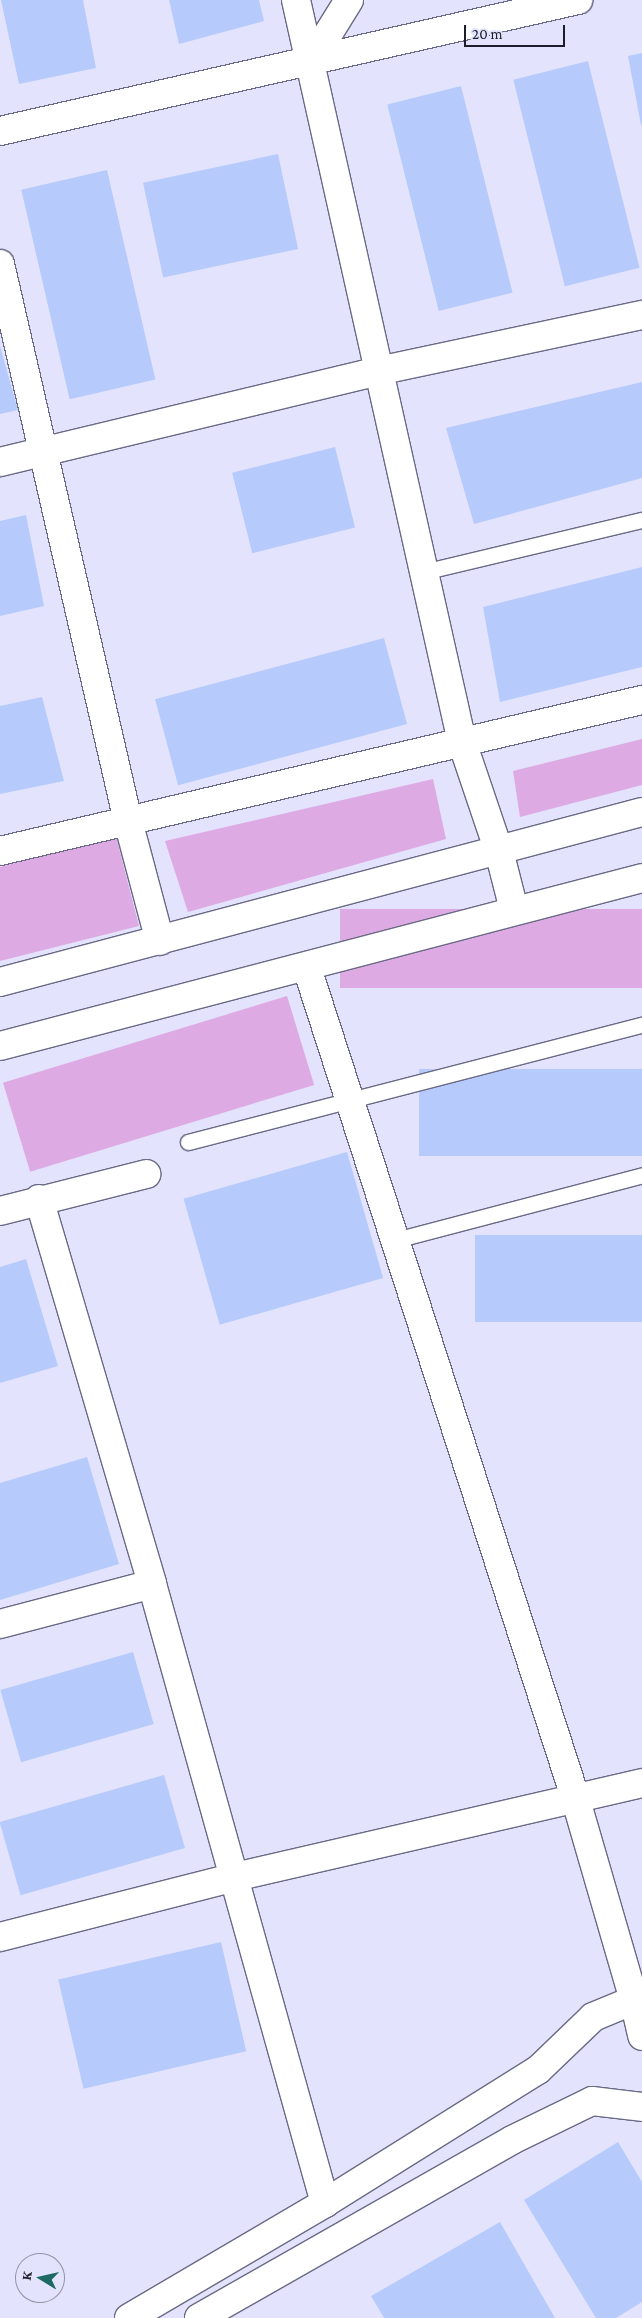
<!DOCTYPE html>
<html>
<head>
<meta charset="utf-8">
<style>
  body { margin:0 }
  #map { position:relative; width:642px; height:2318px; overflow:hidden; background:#e3e3fe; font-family:"Crimson Pro",serif }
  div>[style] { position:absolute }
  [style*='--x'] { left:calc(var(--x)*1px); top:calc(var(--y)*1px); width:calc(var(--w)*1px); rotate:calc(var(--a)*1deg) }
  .green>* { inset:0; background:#deaae3; transform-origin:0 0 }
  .building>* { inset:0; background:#b6cbfb; transform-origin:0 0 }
  .roads { filter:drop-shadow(1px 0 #6a6a86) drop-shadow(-1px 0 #6a6a86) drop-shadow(0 1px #6a6a86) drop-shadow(0 -1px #6a6a86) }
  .service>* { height:15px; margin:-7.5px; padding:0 7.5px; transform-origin:7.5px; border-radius:7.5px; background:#fff }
  .minor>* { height:28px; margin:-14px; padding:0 14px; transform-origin:14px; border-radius:14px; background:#fff }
  .tertiary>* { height:28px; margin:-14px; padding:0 14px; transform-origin:14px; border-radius:14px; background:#fff }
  span { translate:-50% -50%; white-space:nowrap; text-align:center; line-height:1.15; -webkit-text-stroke:4px #e3e3fe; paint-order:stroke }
  .north { position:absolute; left:15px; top:2253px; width:50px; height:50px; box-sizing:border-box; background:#e3e3fe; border:1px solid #9494a9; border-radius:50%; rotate:279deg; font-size:14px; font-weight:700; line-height:20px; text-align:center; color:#1e1e2a }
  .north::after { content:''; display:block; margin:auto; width:18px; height:22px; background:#1d6964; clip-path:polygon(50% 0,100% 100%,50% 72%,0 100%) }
  .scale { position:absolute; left:464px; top:25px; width:101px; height:22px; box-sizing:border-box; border:2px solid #1e1e2a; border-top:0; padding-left:6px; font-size:15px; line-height:18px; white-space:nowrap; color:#1e1e2a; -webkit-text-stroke:4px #e3e3fe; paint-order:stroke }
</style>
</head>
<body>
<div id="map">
  <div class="green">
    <i style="clip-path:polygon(642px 739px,642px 785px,520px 817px,513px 771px)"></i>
    <i style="clip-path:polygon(433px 779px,446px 839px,188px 912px,165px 841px)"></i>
    <i style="clip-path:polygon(116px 836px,139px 926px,0 961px,0 867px)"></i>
    <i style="left:642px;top:909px;width:79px;height:302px;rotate:90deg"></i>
    <i style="left:287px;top:996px;width:93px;height:297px;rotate:73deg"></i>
  </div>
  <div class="building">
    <i style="clip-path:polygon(1px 0,83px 0,96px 68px,19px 84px)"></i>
    <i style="clip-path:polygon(169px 0,259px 0,264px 21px,179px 44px)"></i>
    <i style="clip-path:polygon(642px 53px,642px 125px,641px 125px,628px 56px)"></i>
    <i style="left:588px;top:61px;width:213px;height:77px;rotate:76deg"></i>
    <i style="left:461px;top:86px;width:213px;height:76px;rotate:76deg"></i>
    <i style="left:278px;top:154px;width:97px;height:138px;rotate:78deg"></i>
    <i style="left:107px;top:170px;width:215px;height:88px;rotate:77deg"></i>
    <i style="clip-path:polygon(0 346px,18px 410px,0 414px)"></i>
    <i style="clip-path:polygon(642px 382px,642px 478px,474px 524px,446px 428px)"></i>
    <i style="left:335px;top:447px;width:83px;height:106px;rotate:76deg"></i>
    <i style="clip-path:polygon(26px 515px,44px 606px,0 616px,0 521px)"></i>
    <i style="clip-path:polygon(642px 567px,642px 667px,500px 702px,483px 607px)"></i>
    <i style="left:384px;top:638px;width:89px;height:237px;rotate:75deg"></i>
    <i style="clip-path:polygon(42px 697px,64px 781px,0 794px,0 706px)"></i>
    <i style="left:642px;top:1069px;width:87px;height:223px;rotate:90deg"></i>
    <i style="left:347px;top:1152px;width:131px;height:170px;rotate:74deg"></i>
    <i style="left:642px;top:1235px;width:87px;height:167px;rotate:90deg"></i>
    <i style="clip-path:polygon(26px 1259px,58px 1366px,0 1383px,0 1267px)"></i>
    <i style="clip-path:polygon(87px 1457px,119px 1564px,0 1600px,0 1483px)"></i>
    <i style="left:133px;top:1652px;width:75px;height:138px;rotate:74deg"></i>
    <i style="left:164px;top:1775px;width:76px;height:171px;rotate:74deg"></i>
    <i style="left:221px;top:1942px;width:112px;height:167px;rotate:77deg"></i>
    <i style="clip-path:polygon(618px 2142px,642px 2182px,642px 2302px,616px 2318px,596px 2318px,524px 2200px)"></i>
    <i style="clip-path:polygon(500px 2222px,555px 2318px,384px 2318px,371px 2296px)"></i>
  </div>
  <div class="roads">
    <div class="service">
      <i style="--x:423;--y:572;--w:225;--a:-13.4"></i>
      <i style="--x:188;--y:1142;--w:469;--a:-14.5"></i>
      <i style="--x:395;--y:1240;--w:255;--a:-14.7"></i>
    </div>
    <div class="minor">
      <i style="--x:296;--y:0;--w:760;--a:77.39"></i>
      <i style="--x:462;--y:742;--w:115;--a:71.3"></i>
      <i style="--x:499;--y:851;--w:61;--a:75.7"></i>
      <i style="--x:310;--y:63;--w:74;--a:-58.2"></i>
      <i style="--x:0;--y:131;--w:593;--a:-12.77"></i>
      <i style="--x:0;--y:264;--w:572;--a:77.06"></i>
      <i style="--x:128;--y:821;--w:124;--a:75.1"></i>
      <i style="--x:0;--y:462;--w:389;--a:-13.5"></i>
      <i style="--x:378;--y:371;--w:270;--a:-12"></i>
      <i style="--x:0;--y:851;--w:660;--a:-13.24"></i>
      <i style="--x:307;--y:968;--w:871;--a:72.08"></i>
      <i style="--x:575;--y:1797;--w:211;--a:73.8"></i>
      <i style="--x:634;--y:2000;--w:9;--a:27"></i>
      <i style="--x:39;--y:1199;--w:401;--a:73.6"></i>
      <i style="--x:152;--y:1584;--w:643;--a:74.39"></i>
      <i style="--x:0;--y:1211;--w:151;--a:-14.2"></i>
      <i style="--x:0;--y:1624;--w:157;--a:-14.7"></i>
      <i style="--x:0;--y:1937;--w:243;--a:-14.3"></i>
      <i style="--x:235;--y:1877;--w:418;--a:-13"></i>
      <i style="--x:129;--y:2318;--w:227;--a:-30.4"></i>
      <i style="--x:325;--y:2203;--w:251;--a:-32"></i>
      <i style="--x:538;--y:2070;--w:76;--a:-43.9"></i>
      <i style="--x:593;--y:2017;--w:44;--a:-22.5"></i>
      <i style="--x:634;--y:2000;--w:37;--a:77"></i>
      <i style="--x:199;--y:2318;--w:360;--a:-29.6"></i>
      <i style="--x:512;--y:2140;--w:89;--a:-26"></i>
      <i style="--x:592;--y:2101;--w:50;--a:6.8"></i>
    </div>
    <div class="tertiary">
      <i style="--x:0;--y:982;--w:664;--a:-14.83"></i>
      <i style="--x:0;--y:1046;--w:664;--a:-14.66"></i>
    </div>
  </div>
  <div class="north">K</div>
  <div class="scale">20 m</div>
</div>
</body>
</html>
